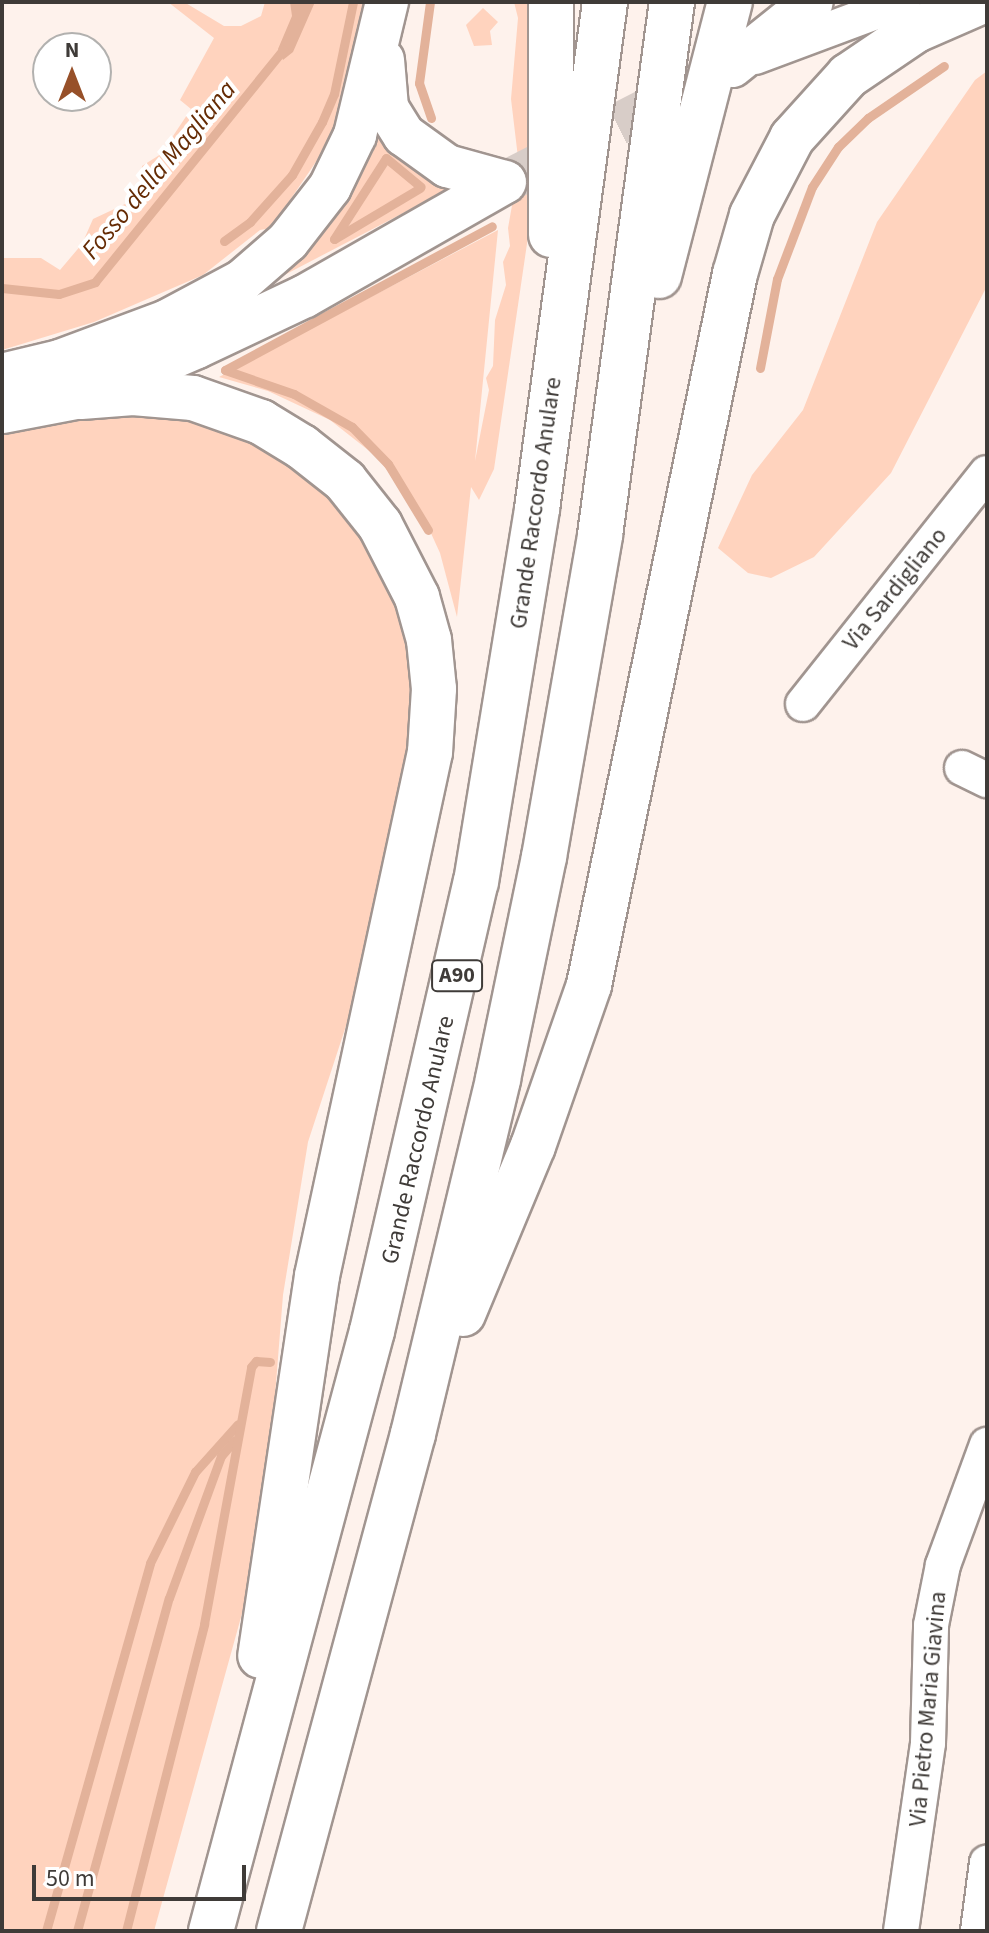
<!DOCTYPE html>
<html>
<head>
<meta charset="utf-8">
<style>
  body { margin:0 }
  #map { position:relative; width:989px; height:1933px; overflow:hidden; background:#fef2ec; font-family:"Source Sans 3",sans-serif }
  div>[style] { position:absolute }
  [style*='--x'] { left:calc(var(--x)*1px); top:calc(var(--y)*1px); width:calc(var(--w)*1px); rotate:calc(var(--a)*1deg) }
  .green>* { inset:0; background:#ffd3be }
  .water>* { inset:0; background:#e3b29a }
  .stream>* { height:9px; margin:-4.5px; padding:0 4.5px; transform-origin:4.5px; border-radius:4.5px; background:#e3b29a }
  .major-tunnel>* { height:42px; margin-top:-21px; transform-origin:0; background:repeating-linear-gradient(90deg,#d8cdc8 0 42px,transparent 0 63px) }
  .roads { filter:drop-shadow(2px 0 #a19590) drop-shadow(-2px 0 #a19590) drop-shadow(0 2px #a19590) drop-shadow(0 -2px #a19590) }
  .minor>* { height:34px; margin:-17px; padding:0 17px; transform-origin:17px; border-radius:17px; background:#fff }
  .major>* { height:42px; margin:-21px; padding:0 21px; transform-origin:21px; border-radius:21px; background:#fff }
  .highway>* { height:44px; margin:-22px; padding:0 22px; transform-origin:22px; border-radius:22px; background:#fff }
  span { translate:-50% -50%; white-space:nowrap; text-align:center; line-height:1.15; -webkit-text-stroke:8px #fff; paint-order:stroke }
  .shield-label span { padding:2px 6px; background:#fff; border:2px solid; border-radius:6px; -webkit-text-stroke-width:0 }
  .shield-label { font-size:22px; color:#3f3b38; font-weight:700 }
  .street-label { font-size:24px; color:#3f3b38 }
  .water-label { font-size:26px; color:#652b04; font-style:italic }
  .frame { position:absolute; inset:0; border:4px solid #3f3b38; pointer-events:none }
  .north { position:absolute; left:32px; top:32px; width:80px; height:80px; box-sizing:border-box; background:#fff; border:2px solid #b2b1af; border-radius:50%; rotate:0deg; font-size:22px; font-weight:700; line-height:32px; text-align:center; color:#3f3b38 }
  .north::after { content:''; display:block; margin:auto; width:28px; height:36px; background:#975029; clip-path:polygon(50% 0,100% 100%,50% 72%,0 100%) }
  .scale { position:absolute; left:32px; top:1865px; width:214px; height:36px; box-sizing:border-box; border:4px solid #3f3b38; border-top:0; padding-left:10px; font-size:24px; line-height:28px; white-space:nowrap; color:#3f3b38; -webkit-text-stroke:6px #fff; paint-order:stroke }
</style>
</head>
<body>
<div id="map">
  <div class="green">
    <i style="clip-path:polygon(168px 2px,184px 2px,224px 26px,241px 26px,261px 16px,265px 2px,366px 2px,340px 117px,326px 147px,271px 228px,260px 230px,203px 275px,94px 322px,2px 350px,2px 258px,41px 258px,60px 270px,82px 244px,93px 219px,140px 197px,142px 166px,161px 154px,191px 109px,180px 100px,214px 38px)"></i>
    <i style="clip-path:polygon(514px 2px,532px 2px,529px 230px,494px 469px,479px 500px,471px 487px,457px 617px,440px 553px,424px 518px,377px 457px,330px 420px,268px 391px,219px 377px,498px 230px,475px 461px,489px 390px,486px 378px,493px 366px,495px 320px,506px 285px,503px 262px,510px 246px,508px 228px,519px 166px,511px 99px,518px 18px)"></i>
    <i style="clip-path:polygon(483px 8px,498px 22px,490px 31px,492px 45px,474px 46px,466px 25px)"></i>
    <i style="clip-path:polygon(987px 71px,987px 286px,891px 473px,814px 557px,771px 578px,748px 573px,718px 548px,752px 475px,803px 410px,877px 222px,975px 80px)"></i>
    <i style="clip-path:polygon(380px 128px,457px 185px,271px 282px,336px 213px)"></i>
    <i style="clip-path:polygon(147px 406px,252px 433px,360px 518px,405px 606px,414px 700px,408px 756px,360px 983px,308px 1142px,283px 1295px,269px 1471px,243px 1610px,154px 1931px,2px 1931px,2px 428px)"></i>
  </div>
  <div class="water">
    <i style="clip-path:polygon(290px 2px,315px 2px,293px 52px,283px 60px,278px 49px,292px 16px)"></i>
  </div>
  <div class="stream">
    <i style="--x:430;--y:2;--w:82;--a:97.7"></i>
    <i style="--x:419;--y:83;--w:37;--a:71"></i>
    <i style="--x:420;--y:188;--w:100;--a:149.3"></i>
    <i style="--x:334;--y:239;--w:96;--a:-57.3"></i>
    <i style="--x:386;--y:158;--w:45;--a:39.6"></i>
    <i style="--x:224;--y:241;--w:32;--a:-36"></i>
    <i style="--x:250;--y:222;--w:63;--a:-48.2"></i>
    <i style="--x:292;--y:175;--w:61;--a:-60.5"></i>
    <i style="--x:322;--y:122;--w:30;--a:-67"></i>
    <i style="--x:334;--y:94;--w:94;--a:-78.3"></i>
    <i style="--x:2;--y:288;--w:57;--a:6"></i>
    <i style="--x:59;--y:294;--w:38;--a:-18"></i>
    <i style="--x:95;--y:282;--w:299;--a:-51"></i>
    <i style="--x:760;--y:368;--w:91;--a:-79.2"></i>
    <i style="--x:777;--y:279;--w:98;--a:-69.2"></i>
    <i style="--x:812;--y:187;--w:48;--a:-57"></i>
    <i style="--x:838;--y:147;--w:42;--a:-44"></i>
    <i style="--x:868;--y:118;--w:92;--a:-34.4"></i>
    <i style="--x:428;--y:530;--w:77;--a:-121.2"></i>
    <i style="--x:388;--y:464;--w:52;--a:-134.2"></i>
    <i style="--x:352;--y:427;--w:67;--a:-150.4"></i>
    <i style="--x:294;--y:394;--w:73;--a:-160.8"></i>
    <i style="--x:225;--y:370;--w:303;--a:-28.3"></i>
    <i style="--x:46;--y:1931;--w:382;--a:-74.2"></i>
    <i style="--x:150;--y:1563;--w:102;--a:-63.7"></i>
    <i style="--x:195;--y:1472;--w:64;--a:-48.1"></i>
    <i style="--x:77;--y:1931;--w:345;--a:-74.6"></i>
    <i style="--x:169;--y:1598;--w:151;--a:-69.9"></i>
    <i style="--x:221;--y:1456;--w:21;--a:-49"></i>
    <i style="--x:126;--y:1931;--w:317;--a:-75.7"></i>
    <i style="--x:204;--y:1624;--w:261;--a:-79.6"></i>
    <i style="--x:251;--y:1367;--w:8;--a:-50"></i>
    <i style="--x:256;--y:1361;--w:14;--a:4"></i>
  </div>
  <div class="major-tunnel">
    <i style="--x:505;--y:182;--w:255;--a:-27.1"></i>
  </div>
  <div class="roads">
    <div class="minor">
      <i style="--x:755;--y:57;--w:158;--a:-20.4"></i>
      <i style="--x:803;--y:704;--w:295;--a:-51.5"></i>
      <i style="--x:962;--y:768;--w:28;--a:26"></i>
      <i style="--x:901;--y:1931;--w:190;--a:-81.8"></i>
      <i style="--x:928;--y:1743;--w:118;--a:-88.5"></i>
      <i style="--x:931;--y:1625;--w:61;--a:-78.7"></i>
      <i style="--x:943;--y:1565;--w:128;--a:-69.9"></i>
      <i style="--x:978;--y:1931;--w:69;--a:-82.5"></i>
    </div>
    <div class="major">
      <i style="--x:383;--y:60;--w:48;--a:85.2"></i>
      <i style="--x:387;--y:108;--w:32;--a:58"></i>
      <i style="--x:404;--y:135;--w:53;--a:35.8"></i>
      <i style="--x:447;--y:166;--w:60;--a:15.4"></i>
      <i style="--x:732;--y:66;--w:102;--a:-38.7"></i>
      <i style="--x:2;--y:375;--w:60;--a:-13.6"></i>
      <i style="--x:60;--y:361;--w:114;--a:-20.5"></i>
      <i style="--x:167;--y:321;--w:85;--a:-28.1"></i>
      <i style="--x:242;--y:281;--w:61;--a:-41"></i>
      <i style="--x:288;--y:241;--w:68;--a:-52.1"></i>
      <i style="--x:330;--y:187;--w:58;--a:-64.3"></i>
      <i style="--x:355;--y:135;--w:137;--a:-76.5"></i>
      <i style="--x:2;--y:412;--w:80;--a:-10.8"></i>
      <i style="--x:81;--y:397;--w:126;--a:-23.3"></i>
      <i style="--x:197;--y:347;--w:119;--a:-25.3"></i>
      <i style="--x:305;--y:296;--w:230;--a:-29.7"></i>
    </div>
    <div class="highway">
      <i style="--x:551;--y:2;--w:233;--a:90"></i>
      <i style="--x:659;--y:276;--w:283;--a:-75.5"></i>
      <i style="--x:81;--y:397;--w:52;--a:-4.4"></i>
      <i style="--x:133;--y:393;--w:60;--a:4.8"></i>
      <i style="--x:193;--y:398;--w:72;--a:19.4"></i>
      <i style="--x:261;--y:422;--w:48;--a:31.4"></i>
      <i style="--x:302;--y:447;--w:55;--a:38.3"></i>
      <i style="--x:345;--y:481;--w:56;--a:51.5"></i>
      <i style="--x:380;--y:525;--w:81;--a:62.8"></i>
      <i style="--x:417;--y:597;--w:45;--a:74.4"></i>
      <i style="--x:429;--y:640;--w:49;--a:84.2"></i>
      <i style="--x:434;--y:689;--w:63;--a:93.6"></i>
      <i style="--x:430;--y:752;--w:536;--a:102.17"></i>
      <i style="--x:317;--y:1276;--w:384;--a:98.5"></i>
      <i style="--x:463;--y:1314;--w:182;--a:-67.4"></i>
      <i style="--x:533;--y:1146;--w:170;--a:-70.8"></i>
      <i style="--x:589;--y:985;--w:726;--a:-78.4"></i>
      <i style="--x:735;--y:274;--w:61;--a:-73.9"></i>
      <i style="--x:752;--y:215;--w:87;--a:-62.5"></i>
      <i style="--x:792;--y:138;--w:84;--a:-47.9"></i>
      <i style="--x:848;--y:76;--w:82;--a:-34.1"></i>
      <i style="--x:916;--y:30;--w:70;--a:-23.6"></i>
      <i style="--x:211;--y:1931;--w:621;--a:-74.98"></i>
      <i style="--x:372;--y:1331;--w:461;--a:-77"></i>
      <i style="--x:476;--y:882;--w:378;--a:-80.7"></i>
      <i style="--x:537;--y:509;--w:512;--a:-82.36"></i>
      <i style="--x:279;--y:1931;--w:515;--a:-74.91"></i>
      <i style="--x:413;--y:1434;--w:365;--a:-76.5"></i>
      <i style="--x:498;--y:1079;--w:227;--a:-78.3"></i>
      <i style="--x:544;--y:857;--w:327;--a:-80.1"></i>
      <i style="--x:600;--y:535;--w:538;--a:-82.31"></i>
    </div>
  </div>
  <div class="shield-label">
    <span style="left:457px;top:976px">A90</span>
  </div>
  <div class="street-label">
    <span style="left:536px;top:503px;rotate:-82deg">Grande Raccordo Anulare</span>
    <span style="left:895px;top:589px;rotate:-51deg">Via Sardigliano</span>
    <span style="left:418px;top:1140px;rotate:-77deg">Grande Raccordo Anulare</span>
    <span style="left:928px;top:1709px;rotate:-85deg">Via Pietro Maria Giavina</span>
  </div>
  <div class="water-label">
    <span style="left:159px;top:170px;rotate:-50deg">Fosso della Magliana</span>
  </div>
  <div class="frame"></div>
  <div class="north">N</div>
  <div class="scale">50 m</div>
</div>
</body>
</html>
